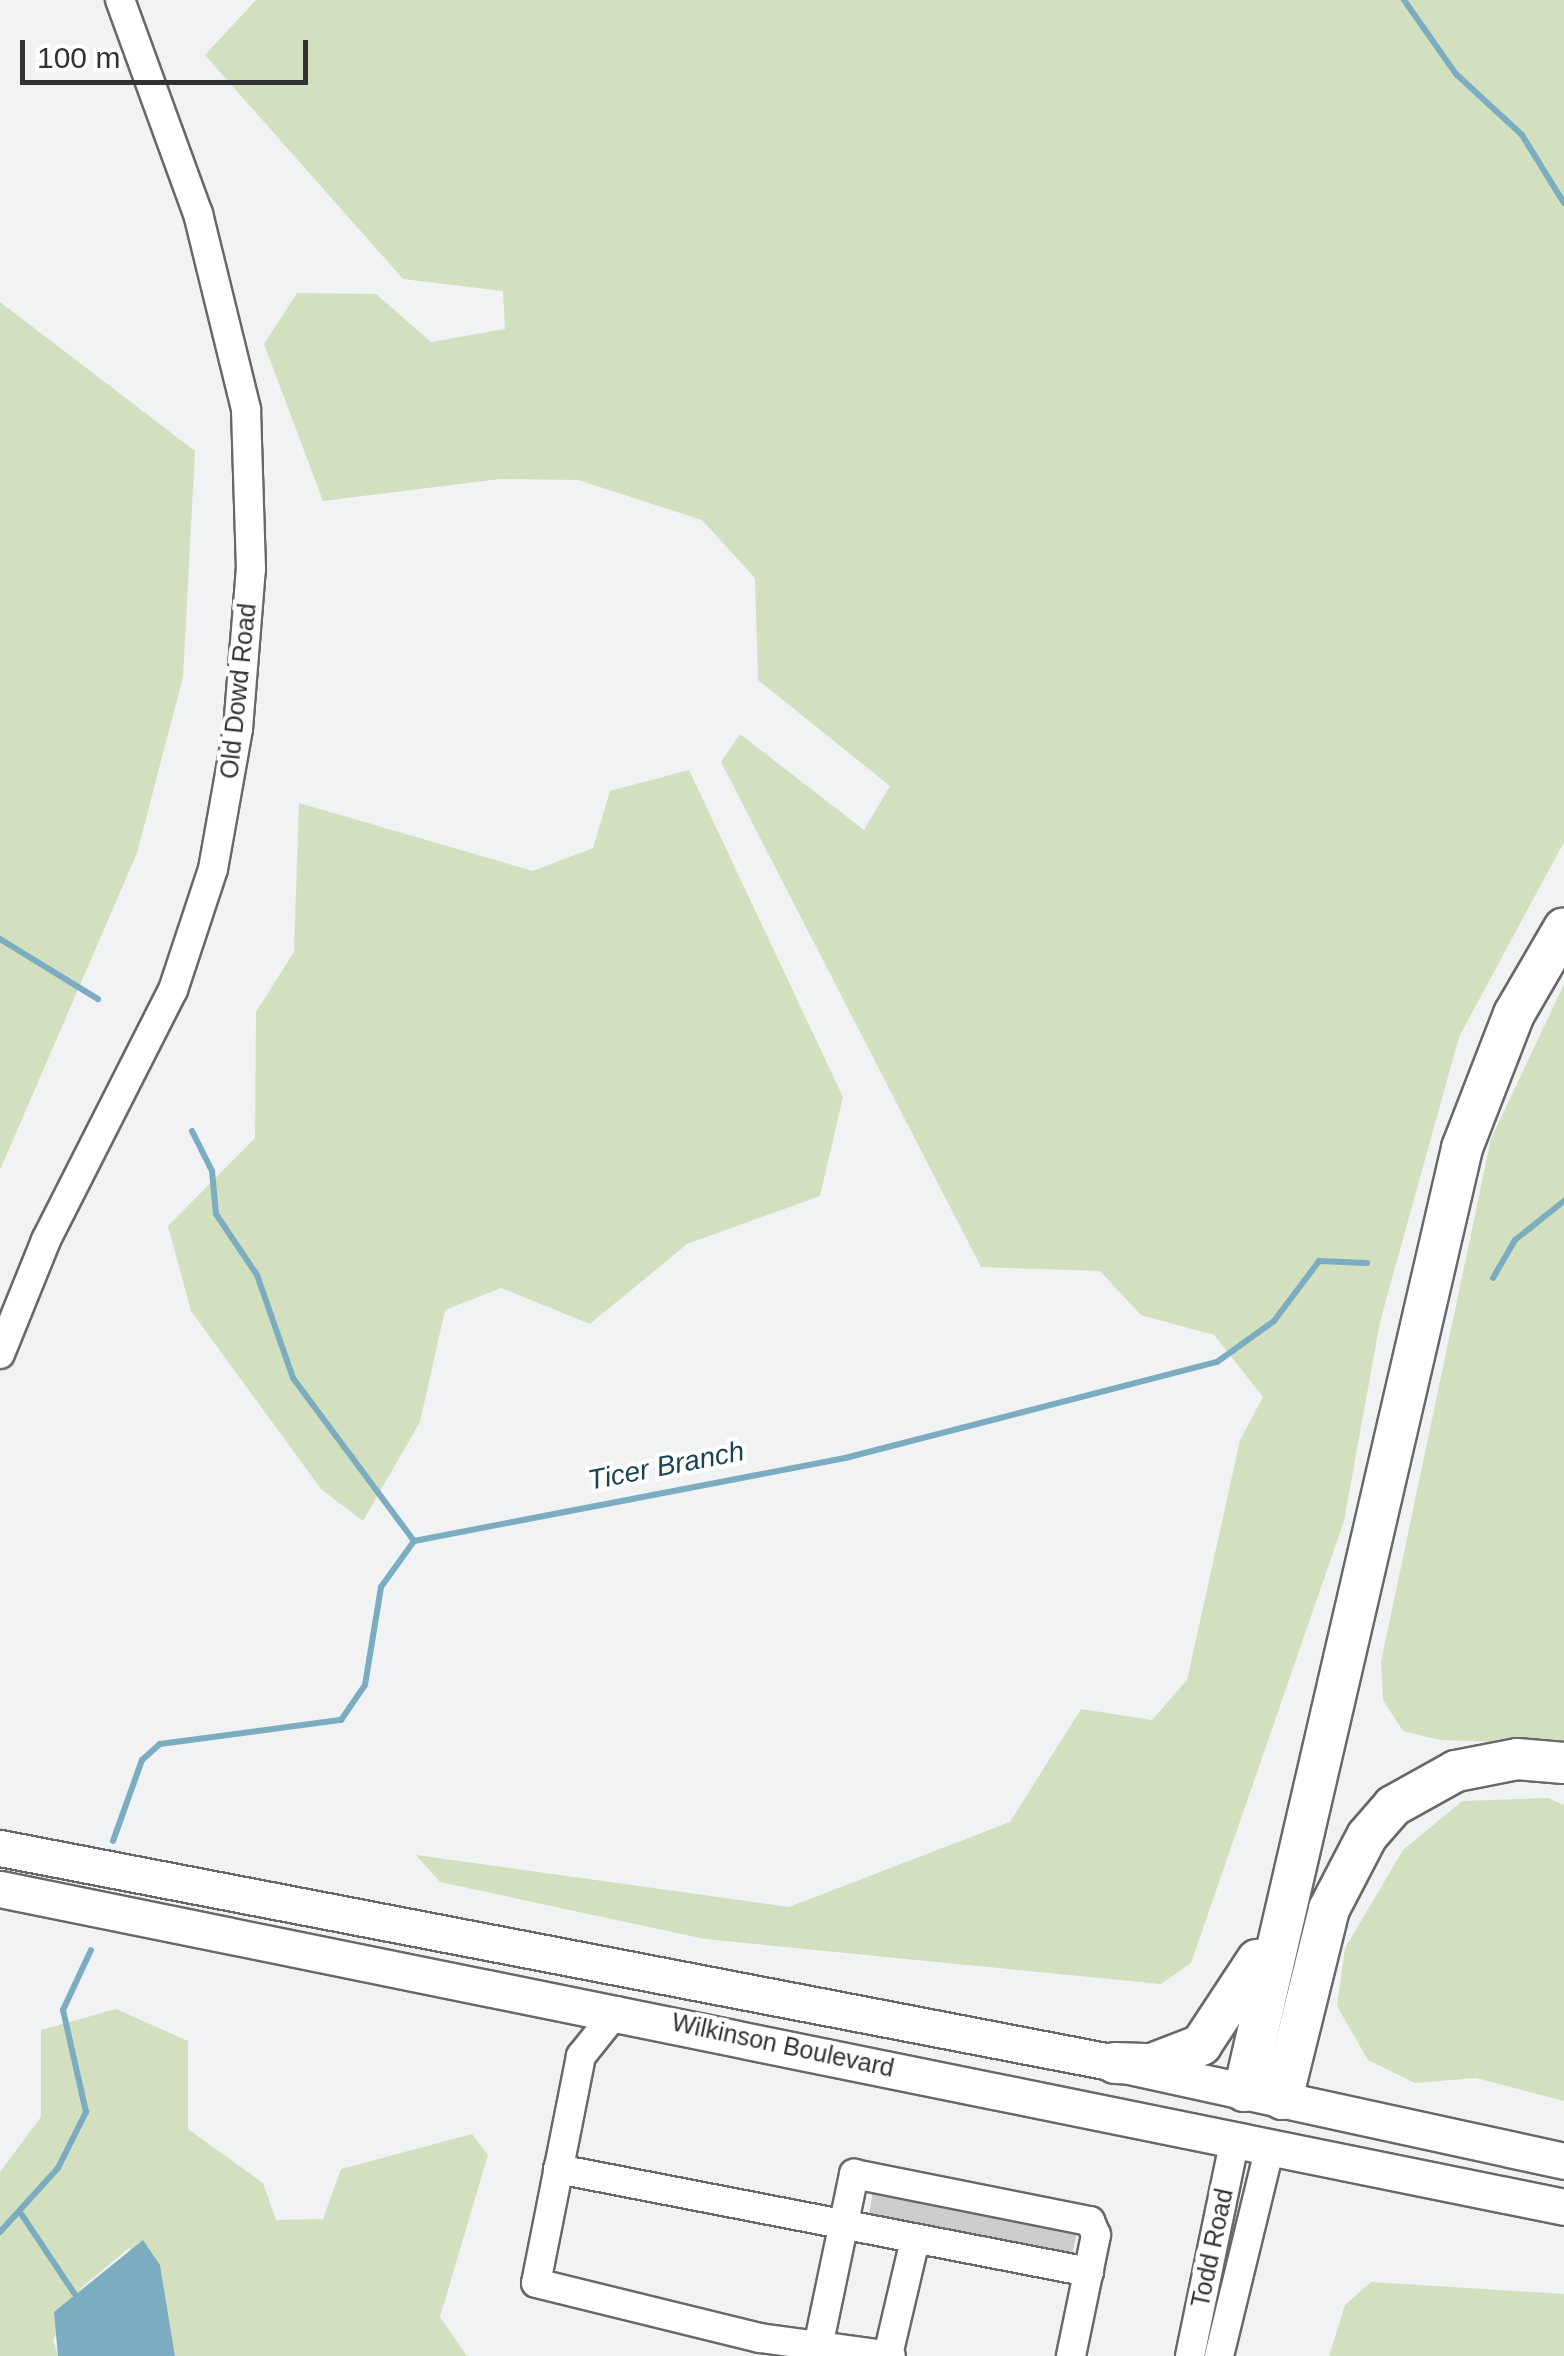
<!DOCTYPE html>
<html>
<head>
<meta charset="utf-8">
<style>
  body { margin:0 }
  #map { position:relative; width:1564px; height:2356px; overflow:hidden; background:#f1f2f4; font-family:Arial,sans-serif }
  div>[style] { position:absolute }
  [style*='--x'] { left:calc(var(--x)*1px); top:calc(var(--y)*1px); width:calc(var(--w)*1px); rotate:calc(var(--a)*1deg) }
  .green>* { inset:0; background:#d2e0bf }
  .water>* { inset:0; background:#7cacc0 }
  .stream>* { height:6px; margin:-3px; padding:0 3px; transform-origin:3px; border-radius:3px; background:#7cacc0 }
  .minor-tunnel>* { height:28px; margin-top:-14px; transform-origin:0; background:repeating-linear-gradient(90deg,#cbcccd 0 28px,transparent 0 42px) }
  .roads { filter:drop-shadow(2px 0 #67686a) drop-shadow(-2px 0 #67686a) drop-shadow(0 2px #67686a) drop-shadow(0 -2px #67686a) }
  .minor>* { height:28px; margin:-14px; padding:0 14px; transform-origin:14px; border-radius:14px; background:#fff }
  .major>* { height:35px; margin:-17.5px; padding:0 17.5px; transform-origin:17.5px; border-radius:17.5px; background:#fff }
  .highway>* { height:40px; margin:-20px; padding:0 20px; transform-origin:20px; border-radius:20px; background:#fff }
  span { translate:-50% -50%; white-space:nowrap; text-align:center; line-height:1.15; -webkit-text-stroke:8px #fff; paint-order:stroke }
  .street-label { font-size:25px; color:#323233 }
  .water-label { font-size:28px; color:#194352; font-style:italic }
  .scale { position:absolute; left:20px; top:40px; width:288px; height:45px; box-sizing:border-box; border:5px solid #323233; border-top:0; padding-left:12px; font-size:30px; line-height:35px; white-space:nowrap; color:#323233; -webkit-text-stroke:8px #fff; paint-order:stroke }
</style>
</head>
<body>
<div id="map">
  <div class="green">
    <i style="clip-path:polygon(256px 0,1564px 0,1564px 842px,1459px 1037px,1380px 1322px,1344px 1521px,1191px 1963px,1161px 1984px,705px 1939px,440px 1882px,416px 1855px,789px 1907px,1010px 1822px,1081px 1709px,1152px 1720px,1187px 1680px,1240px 1440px,1263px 1397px,1214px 1335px,1141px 1315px,1100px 1271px,981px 1267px,721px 762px,740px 734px,864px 830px,890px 786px,758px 680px,755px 578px,702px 520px,578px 480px,500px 479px,323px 501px,264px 344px,297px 293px,376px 294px,431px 342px,505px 329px,503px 291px,403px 279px,205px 55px)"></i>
    <i style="clip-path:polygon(0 302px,195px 451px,183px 677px,137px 853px,0 1170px)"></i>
    <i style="clip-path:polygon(689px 770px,843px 1097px,820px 1196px,687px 1244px,590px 1324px,501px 1288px,445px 1310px,420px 1422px,363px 1521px,321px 1489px,191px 1311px,168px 1226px,255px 1138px,256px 1012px,294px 952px,299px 803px,533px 871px,593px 848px,610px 791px)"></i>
    <i style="clip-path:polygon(1564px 984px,1564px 1744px,1440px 1740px,1403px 1731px,1383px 1700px,1381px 1662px,1491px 1139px)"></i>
    <i style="clip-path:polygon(1548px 1798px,1564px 1805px,1564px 2101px,1476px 2078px,1415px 2083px,1368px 2060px,1337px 2006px,1345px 1948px,1403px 1850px,1462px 1801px)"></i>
    <i style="clip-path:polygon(116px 2009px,188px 2041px,188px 2129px,263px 2183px,276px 2220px,323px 2219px,341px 2169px,472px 2134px,488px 2155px,440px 2317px,467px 2356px,175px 2356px,160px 2265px,129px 2248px,81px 2288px,53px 2340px,58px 2356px,0 2356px,0 2172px,41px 2117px,41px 2030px)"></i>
    <i style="clip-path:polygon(1371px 2282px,1564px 2294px,1564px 2356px,1329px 2356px,1345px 2305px)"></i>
  </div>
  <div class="water">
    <i style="clip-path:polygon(143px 2240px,160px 2265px,175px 2356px,58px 2356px,54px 2312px)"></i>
  </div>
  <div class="stream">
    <i style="--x:1404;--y:0;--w:90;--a:54.9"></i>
    <i style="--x:1456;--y:74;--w:90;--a:42.7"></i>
    <i style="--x:1522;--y:135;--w:80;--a:58.3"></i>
    <i style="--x:0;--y:939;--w:115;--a:31.5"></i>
    <i style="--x:192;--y:1131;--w:45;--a:63.4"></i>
    <i style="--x:212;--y:1171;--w:43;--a:84.7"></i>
    <i style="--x:216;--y:1214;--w:73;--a:56.1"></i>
    <i style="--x:257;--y:1275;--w:109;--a:70.7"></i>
    <i style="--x:293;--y:1378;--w:203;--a:53.4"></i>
    <i style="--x:1493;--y:1278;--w:44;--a:-59.9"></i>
    <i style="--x:1515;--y:1240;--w:63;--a:-38.5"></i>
    <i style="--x:113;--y:1841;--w:86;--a:-70.3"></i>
    <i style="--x:142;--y:1760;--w:24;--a:-42"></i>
    <i style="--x:160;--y:1744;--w:183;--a:-7.6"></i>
    <i style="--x:341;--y:1720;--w:42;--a:-55.6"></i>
    <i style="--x:365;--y:1685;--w:99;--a:-80.7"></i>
    <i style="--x:381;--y:1587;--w:57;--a:-54.3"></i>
    <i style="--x:414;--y:1541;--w:443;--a:-10.9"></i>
    <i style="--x:849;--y:1457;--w:380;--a:-14.5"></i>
    <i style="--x:1217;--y:1362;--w:70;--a:-35.7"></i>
    <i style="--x:1274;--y:1321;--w:75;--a:-53.1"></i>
    <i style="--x:1319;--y:1261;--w:48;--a:2.4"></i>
    <i style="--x:22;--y:2215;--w:94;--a:56.3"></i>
    <i style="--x:0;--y:2232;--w:86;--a:-47.8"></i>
    <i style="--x:58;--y:2168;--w:63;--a:-63.4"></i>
    <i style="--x:86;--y:2112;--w:105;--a:-102.7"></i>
    <i style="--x:63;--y:2010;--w:66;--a:-65"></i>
  </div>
  <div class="minor-tunnel">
    <i style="--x:882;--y:2222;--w:30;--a:-81"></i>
    <i style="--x:904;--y:2226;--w:31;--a:-77"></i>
    <i style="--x:925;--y:2232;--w:32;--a:-77"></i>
    <i style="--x:946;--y:2236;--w:30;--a:-76"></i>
    <i style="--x:967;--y:2240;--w:30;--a:-76"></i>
    <i style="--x:991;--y:2245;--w:31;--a:-75"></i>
    <i style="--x:1012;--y:2248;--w:31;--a:-77"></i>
    <i style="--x:1034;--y:2254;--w:32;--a:-74"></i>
    <i style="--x:1057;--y:2256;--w:30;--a:-76"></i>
  </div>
  <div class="roads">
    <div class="minor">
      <i style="--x:0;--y:1354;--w:123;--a:-68"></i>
      <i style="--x:46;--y:1240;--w:280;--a:-63.1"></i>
      <i style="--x:173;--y:990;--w:127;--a:-71.7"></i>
      <i style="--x:213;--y:869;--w:142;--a:-79.9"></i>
      <i style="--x:238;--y:729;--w:161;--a:-85.4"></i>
      <i style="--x:251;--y:569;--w:160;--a:-91.8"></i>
      <i style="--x:246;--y:409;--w:201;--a:-103.8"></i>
      <i style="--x:198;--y:214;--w:228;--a:-110"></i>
      <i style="--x:617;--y:2011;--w:58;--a:128.7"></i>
      <i style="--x:581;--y:2056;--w:231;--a:101.2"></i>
      <i style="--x:536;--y:2283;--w:231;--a:13.8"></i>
      <i style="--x:760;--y:2338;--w:132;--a:7.8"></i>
      <i style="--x:558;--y:2169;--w:541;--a:10.98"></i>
      <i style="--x:819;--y:2342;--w:172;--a:-78.2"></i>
      <i style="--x:854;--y:2174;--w:241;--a:11.3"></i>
      <i style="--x:1090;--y:2221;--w:15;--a:67"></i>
      <i style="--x:1096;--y:2235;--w:124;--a:101.7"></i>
      <i style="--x:888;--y:2355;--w:118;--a:-76.8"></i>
      <i style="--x:1190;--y:2356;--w:222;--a:-78.3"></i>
      <i style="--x:1219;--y:2356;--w:216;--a:-76.3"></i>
    </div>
    <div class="major">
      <i style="--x:0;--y:1848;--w:1136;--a:10.91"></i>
      <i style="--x:1115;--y:2063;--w:460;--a:12.3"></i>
      <i style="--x:0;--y:1889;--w:1596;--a:11.49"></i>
    </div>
    <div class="highway">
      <i style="--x:1115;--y:2063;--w:37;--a:2"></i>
      <i style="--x:1152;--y:2064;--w:53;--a:-21.2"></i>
      <i style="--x:1201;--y:2045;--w:102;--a:-56.6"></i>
      <i style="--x:1244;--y:2091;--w:968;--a:-76.98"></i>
      <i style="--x:1462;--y:1148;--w:144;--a:-68.8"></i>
      <i style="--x:1514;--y:1014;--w:99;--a:-59.8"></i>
      <i style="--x:1282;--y:2099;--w:196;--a:-76.1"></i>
      <i style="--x:1329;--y:1909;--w:82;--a:-62.5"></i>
      <i style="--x:1367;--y:1836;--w:40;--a:-49"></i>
      <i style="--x:1393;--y:1806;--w:72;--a:-29.1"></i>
      <i style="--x:1456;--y:1771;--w:62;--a:-11.1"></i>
      <i style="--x:1517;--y:1759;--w:47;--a:4.9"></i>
    </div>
  </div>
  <div class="street-label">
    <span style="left:238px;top:691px;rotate:-84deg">Old Dowd Road</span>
    <span style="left:783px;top:2045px;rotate:12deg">Wilkinson Boulevard</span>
    <span style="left:1212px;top:2248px;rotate:-78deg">Todd Road</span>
  </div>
  <div class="water-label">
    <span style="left:666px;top:1466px;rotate:-11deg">Ticer Branch</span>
  </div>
  <div class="scale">100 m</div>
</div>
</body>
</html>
